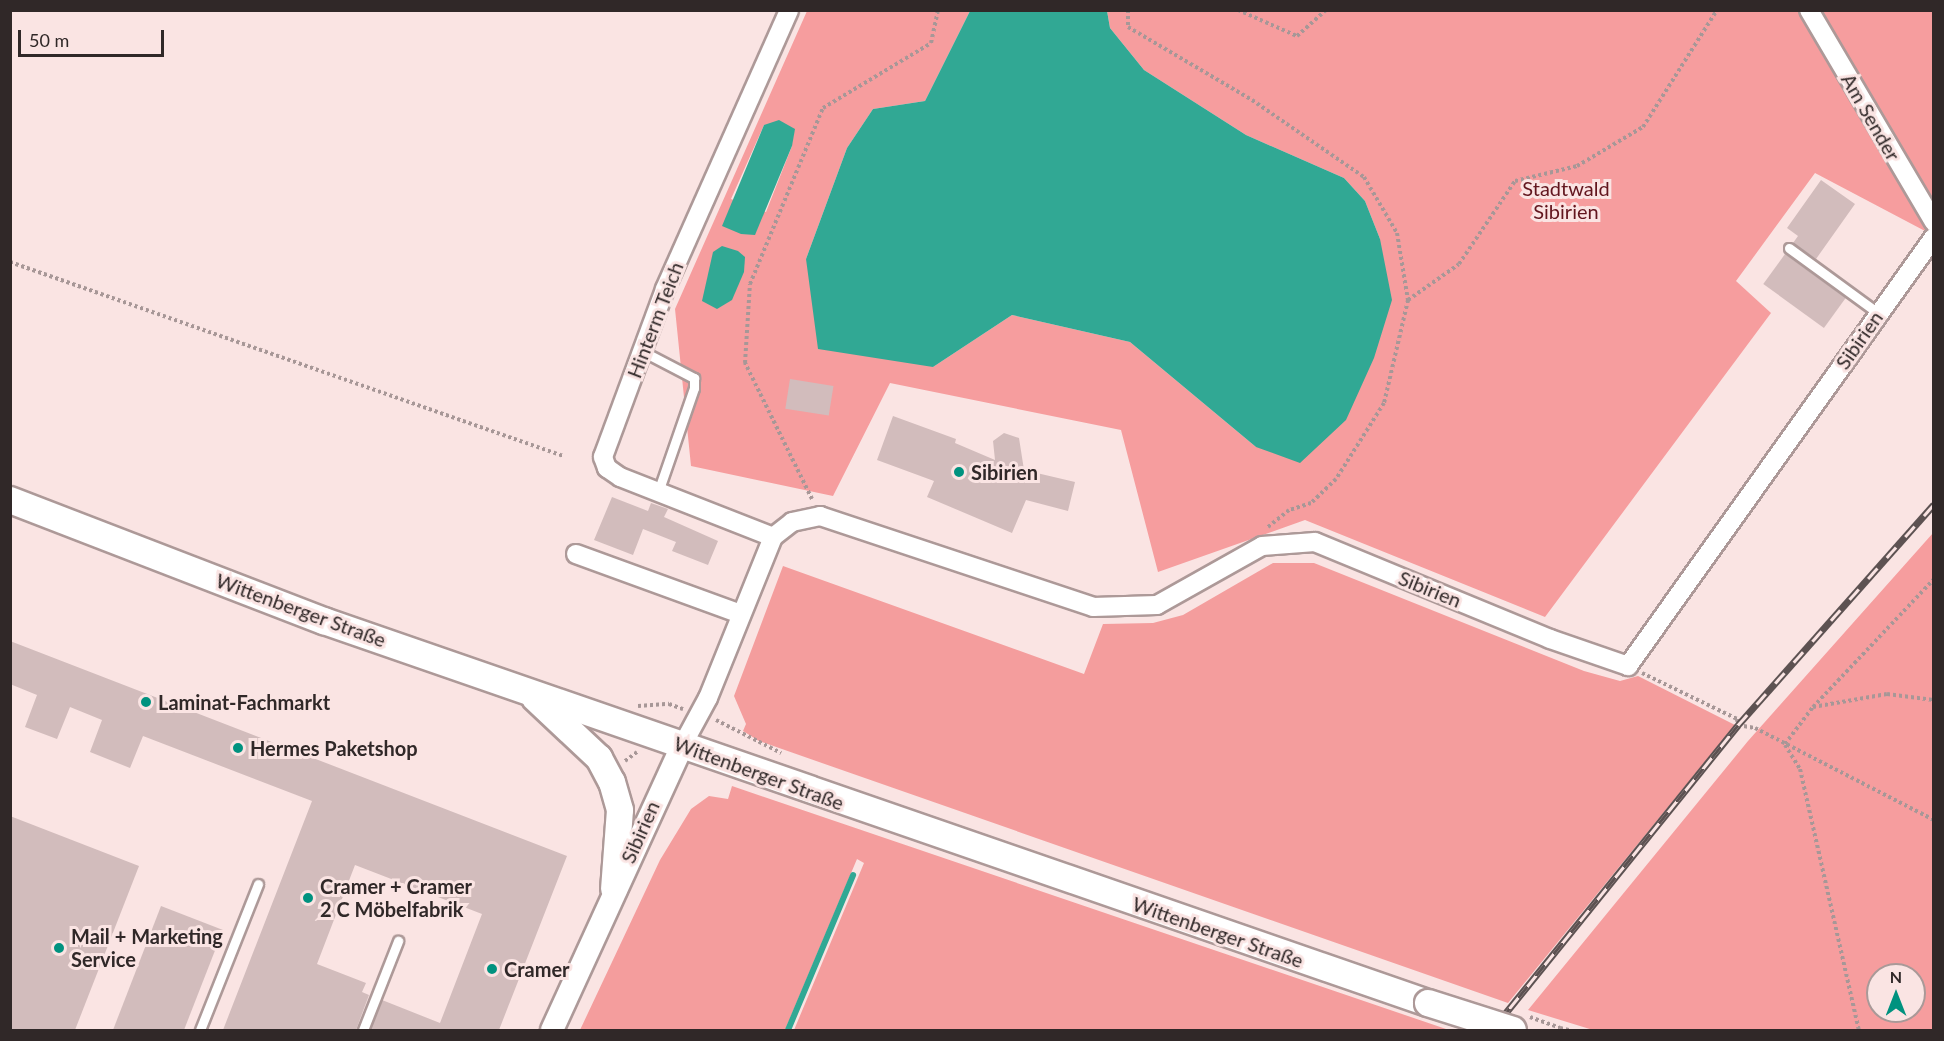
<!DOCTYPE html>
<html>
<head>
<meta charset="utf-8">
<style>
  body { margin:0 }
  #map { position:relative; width:1944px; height:1041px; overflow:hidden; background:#fae4e3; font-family:Lato,sans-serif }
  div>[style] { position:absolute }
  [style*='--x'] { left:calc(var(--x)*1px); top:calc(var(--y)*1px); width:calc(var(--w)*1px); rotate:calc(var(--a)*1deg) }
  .green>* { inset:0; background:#f49d9d }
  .forest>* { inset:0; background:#f69d9e }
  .water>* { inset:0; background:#31a894 }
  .stream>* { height:6px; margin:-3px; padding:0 3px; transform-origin:3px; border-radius:3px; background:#31a894 }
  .building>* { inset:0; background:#d2bcbc; transform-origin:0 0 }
  .path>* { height:4px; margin-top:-2px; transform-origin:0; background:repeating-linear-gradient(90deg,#a79797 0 3px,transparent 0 6px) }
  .roads { filter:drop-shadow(2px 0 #ad9998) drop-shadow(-2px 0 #ad9998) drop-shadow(0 2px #ad9998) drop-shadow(0 -2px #ad9998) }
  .service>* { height:9px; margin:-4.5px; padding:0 4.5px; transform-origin:4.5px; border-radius:4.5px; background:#fff }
  .minor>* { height:18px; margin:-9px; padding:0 9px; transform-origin:9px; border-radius:9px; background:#fff }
  .tertiary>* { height:22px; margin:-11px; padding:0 11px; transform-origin:11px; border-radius:11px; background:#fff }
  .secondary>* { height:26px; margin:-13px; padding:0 13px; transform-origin:13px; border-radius:13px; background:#fff }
  .rail>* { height:7px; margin-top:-3.5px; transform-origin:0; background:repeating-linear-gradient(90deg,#fae4e3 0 14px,#5d5252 0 28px); box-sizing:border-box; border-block:2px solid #5d5252 }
  .path-bridge>* { height:4px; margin-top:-2px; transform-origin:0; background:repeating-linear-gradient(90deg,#a79797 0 3px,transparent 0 6px) }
  .bridges { filter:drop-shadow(2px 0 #ad9998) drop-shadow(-2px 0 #ad9998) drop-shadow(0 2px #ad9998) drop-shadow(0 -2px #ad9998) }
  .secondary-bridge>* { height:26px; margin:-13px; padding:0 13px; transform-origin:13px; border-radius:13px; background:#fff }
  .dots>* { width:16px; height:16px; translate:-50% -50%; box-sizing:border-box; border:3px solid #fae4e3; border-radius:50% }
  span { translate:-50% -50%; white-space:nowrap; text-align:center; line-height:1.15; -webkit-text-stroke:6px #fae4e3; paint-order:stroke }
  .street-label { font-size:20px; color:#302828 }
  .park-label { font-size:20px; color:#62151e }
  .poi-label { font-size:20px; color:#302828; font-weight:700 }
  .left { translate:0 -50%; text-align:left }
  .frame { position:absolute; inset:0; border:12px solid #302828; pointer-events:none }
  .north { position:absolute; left:1866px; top:963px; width:60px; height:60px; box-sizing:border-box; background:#fae4e3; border:2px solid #a99998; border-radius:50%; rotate:0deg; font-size:16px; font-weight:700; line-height:24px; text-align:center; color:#302828 }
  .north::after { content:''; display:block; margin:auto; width:21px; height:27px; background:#00927f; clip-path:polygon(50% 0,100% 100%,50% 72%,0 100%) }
  .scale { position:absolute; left:18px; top:30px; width:146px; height:27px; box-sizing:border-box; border:3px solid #302828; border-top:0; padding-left:8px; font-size:18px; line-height:21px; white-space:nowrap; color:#302828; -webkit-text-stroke:4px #fae4e3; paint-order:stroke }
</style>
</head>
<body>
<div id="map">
  <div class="green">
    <i style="clip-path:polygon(1273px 563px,1314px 563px,1584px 671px,1620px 681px,1638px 676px,1735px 725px,1508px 1003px,759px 741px,743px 731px,746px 724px,734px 696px,783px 566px,1084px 674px,1103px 624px,1153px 623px,1183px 615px)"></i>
    <i style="clip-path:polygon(732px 786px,1449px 1030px,794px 1030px,864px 863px,857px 859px,785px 1030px,580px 1030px,660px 860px,691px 809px,709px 796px,728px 799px)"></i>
  </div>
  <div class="forest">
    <i style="clip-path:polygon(evenodd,807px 11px,970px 11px,925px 101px,873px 109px,847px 148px,806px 259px,933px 367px,1012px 315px,1130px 342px,1256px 447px,1380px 239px,1365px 201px,1344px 178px,1246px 135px,1144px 70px,1110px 28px,1107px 11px,1933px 11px,1933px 222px,1925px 231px,1815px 173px,1736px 281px,1771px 313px,1545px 617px,1305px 520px,1158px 572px,1121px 430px,890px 383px,833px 496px,691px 466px,675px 309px,807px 11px,764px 125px,792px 146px,766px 212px,731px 199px,764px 125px)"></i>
    <i style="clip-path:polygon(evenodd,1933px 533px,1933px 1030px,1593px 1030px,1528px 1010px,1748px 741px,1933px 533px,1878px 975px,1914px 975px,1914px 1011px,1878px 1011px,1878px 975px)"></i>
  </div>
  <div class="water">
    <i style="clip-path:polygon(970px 11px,1107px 11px,1110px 28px,1144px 70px,1246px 135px,1344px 178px,1365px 201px,1380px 239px,1392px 300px,1374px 358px,1346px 420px,1300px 463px,1256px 447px,1130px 342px,1012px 315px,933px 367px,818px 349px,806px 259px,847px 148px,873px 109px,925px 101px)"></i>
    <i style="clip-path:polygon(779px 120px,795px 129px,792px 146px,755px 235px,741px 234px,722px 226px,764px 125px)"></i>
    <i style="clip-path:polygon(722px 246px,738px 251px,745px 257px,744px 272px,732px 300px,717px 309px,702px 301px,713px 252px)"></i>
  </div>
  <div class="stream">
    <i style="--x:788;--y:1030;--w:168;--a:-67.2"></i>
  </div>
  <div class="building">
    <i style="clip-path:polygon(1821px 180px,1855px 204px,1816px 259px,1793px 243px,1798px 236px,1787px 228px)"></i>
    <i style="left:1785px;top:254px;width:75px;height:37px;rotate:36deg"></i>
    <i style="left:790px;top:379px;width:44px;height:30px;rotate:9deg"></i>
    <i style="clip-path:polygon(893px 416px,956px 439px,955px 443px,995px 460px,993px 441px,1004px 433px,1019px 438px,1024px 470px,1075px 482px,1068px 511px,1026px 500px,1012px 533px,927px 497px,934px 481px,877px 460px)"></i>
    <i style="clip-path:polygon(612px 497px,648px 511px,651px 503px,668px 509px,664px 517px,718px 541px,708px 565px,672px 551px,676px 542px,643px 529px,633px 555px,594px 540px)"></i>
    <i style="clip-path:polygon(10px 641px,567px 856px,499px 1030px,370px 1030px,382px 1000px,440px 1023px,482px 914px,355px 865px,317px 964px,366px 983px,362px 992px,369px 995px,356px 1030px,223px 1030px,312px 801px,143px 736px,130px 768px,90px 752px,102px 720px,70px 707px,57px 739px,25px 727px,37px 695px,10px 684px)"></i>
    <i style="clip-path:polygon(10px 816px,139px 866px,75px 1030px,10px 1030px)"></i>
    <i style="clip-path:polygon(161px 906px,223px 930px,184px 1030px,113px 1030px)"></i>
  </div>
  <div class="path">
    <i style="--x:1128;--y:10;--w:17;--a:90"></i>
    <i style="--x:1128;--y:27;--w:144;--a:30.5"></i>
    <i style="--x:1252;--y:100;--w:136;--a:34.5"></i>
    <i style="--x:1364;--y:177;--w:65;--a:59.5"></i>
    <i style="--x:1397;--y:233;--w:68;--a:80.7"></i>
    <i style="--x:1408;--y:300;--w:106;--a:103.1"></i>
    <i style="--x:1384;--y:403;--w:90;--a:122.3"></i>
    <i style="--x:1336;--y:479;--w:35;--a:136"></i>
    <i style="--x:1311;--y:503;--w:23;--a:162"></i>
    <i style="--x:1289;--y:510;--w:27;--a:141"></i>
    <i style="--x:1238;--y:10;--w:64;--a:23.8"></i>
    <i style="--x:1297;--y:36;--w:39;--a:-42"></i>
    <i style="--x:10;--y:262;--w:586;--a:19.33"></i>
    <i style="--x:1408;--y:300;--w:62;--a:-35.2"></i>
    <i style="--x:1459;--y:264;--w:100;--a:-56"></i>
    <i style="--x:1515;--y:181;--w:64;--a:-13.6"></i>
    <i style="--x:1577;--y:166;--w:77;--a:-30.6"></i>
    <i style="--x:1643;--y:127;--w:138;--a:-57.7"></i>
    <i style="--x:812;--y:499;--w:152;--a:-116.2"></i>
    <i style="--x:745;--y:363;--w:79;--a:-86.4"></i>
    <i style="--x:750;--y:284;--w:191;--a:-67.5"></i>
    <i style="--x:823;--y:108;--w:126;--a:-31"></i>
    <i style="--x:931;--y:43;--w:34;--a:-78"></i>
    <i style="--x:1642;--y:673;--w:106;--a:25.8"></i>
    <i style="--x:1737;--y:719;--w:6;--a:81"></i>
    <i style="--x:1738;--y:725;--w:17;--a:10"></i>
    <i style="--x:1755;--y:728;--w:201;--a:27.2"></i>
    <i style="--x:638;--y:706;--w:31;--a:-4"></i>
    <i style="--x:669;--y:704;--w:15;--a:20"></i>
    <i style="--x:1813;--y:707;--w:75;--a:-10"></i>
    <i style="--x:1887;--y:694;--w:47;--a:7.3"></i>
    <i style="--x:716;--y:720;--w:73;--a:26.9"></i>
    <i style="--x:1785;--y:744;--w:46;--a:-52.9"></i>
    <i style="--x:1813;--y:707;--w:176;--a:-46.6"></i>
    <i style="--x:1785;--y:745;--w:28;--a:58"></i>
    <i style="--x:1800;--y:769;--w:268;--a:77.3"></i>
    <i style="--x:625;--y:761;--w:15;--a:-37"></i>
    <i style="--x:1560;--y:1028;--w:9;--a:13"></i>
  </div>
  <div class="roads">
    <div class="service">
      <i style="--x:1789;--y:248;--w:110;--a:36.1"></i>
      <i style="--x:642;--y:351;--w:59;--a:27.4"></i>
      <i style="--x:694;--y:378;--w:10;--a:90"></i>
      <i style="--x:694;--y:388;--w:110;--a:109.1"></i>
      <i style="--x:200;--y:1030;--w:157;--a:-68.3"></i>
      <i style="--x:363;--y:1030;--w:96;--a:-68.5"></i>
    </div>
    <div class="minor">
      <i style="--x:1809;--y:10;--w:246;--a:59.5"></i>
      <i style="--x:773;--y:537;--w:164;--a:-158.6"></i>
      <i style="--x:620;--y:477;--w:16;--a:-145"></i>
      <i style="--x:607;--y:468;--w:12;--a:-110"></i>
      <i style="--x:603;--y:457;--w:179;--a:-69.7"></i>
      <i style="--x:665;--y:289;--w:305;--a:-66"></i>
      <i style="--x:576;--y:554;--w:176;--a:20"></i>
      <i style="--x:682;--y:746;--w:55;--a:-61.6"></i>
      <i style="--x:708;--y:698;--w:174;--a:-68"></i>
      <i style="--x:773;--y:537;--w:24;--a:-38"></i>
      <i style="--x:792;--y:522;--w:29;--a:-12"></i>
      <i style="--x:820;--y:516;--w:288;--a:18.4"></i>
      <i style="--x:1093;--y:607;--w:64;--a:-1.8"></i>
      <i style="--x:1157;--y:605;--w:120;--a:-29.3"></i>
      <i style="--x:1262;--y:546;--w:53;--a:-4.3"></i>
      <i style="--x:1315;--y:542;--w:254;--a:22.4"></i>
      <i style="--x:1550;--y:639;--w:83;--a:19.1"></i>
      <i style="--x:1628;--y:666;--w:527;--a:-54.5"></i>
    </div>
    <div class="tertiary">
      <i style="--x:552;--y:1030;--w:312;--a:-65.4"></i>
    </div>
    <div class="secondary">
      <i style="--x:10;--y:500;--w:337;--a:21.1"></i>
      <i style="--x:324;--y:621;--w:1168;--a:19.09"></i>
      <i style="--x:535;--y:698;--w:88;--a:43.2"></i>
      <i style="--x:599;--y:758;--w:27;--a:62"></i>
      <i style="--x:612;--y:782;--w:29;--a:74"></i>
      <i style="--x:620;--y:810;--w:79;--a:94.3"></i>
    </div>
  </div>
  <div class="rail">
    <i style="--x:1492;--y:1030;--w:392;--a:-51.1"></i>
    <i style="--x:1738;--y:725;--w:295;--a:-48.4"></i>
  </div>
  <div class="path-bridge">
    <i style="--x:1530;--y:1017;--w:32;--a:20"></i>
  </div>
  <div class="bridges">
    <div class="secondary-bridge">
      <i style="--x:1428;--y:1003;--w:89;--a:17.6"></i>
    </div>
  </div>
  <div class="dots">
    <i style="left:959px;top:472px;background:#00927f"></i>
    <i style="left:146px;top:702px;background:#00927f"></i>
    <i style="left:238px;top:748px;background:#00927f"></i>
    <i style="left:308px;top:898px;background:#00927f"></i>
    <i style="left:59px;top:948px;background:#00927f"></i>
    <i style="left:492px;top:969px;background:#00927f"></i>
  </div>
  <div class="street-label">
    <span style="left:1871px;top:117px;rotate:60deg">Am Sender</span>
    <span style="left:655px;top:320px;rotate:-69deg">Hinterm Teich</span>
    <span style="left:1859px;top:340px;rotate:-55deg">Sibirien</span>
    <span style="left:1430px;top:589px;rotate:22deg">Sibirien</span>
    <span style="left:301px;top:610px;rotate:20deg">Wittenberger Straße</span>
    <span style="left:759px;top:773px;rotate:20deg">Wittenberger Straße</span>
    <span style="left:640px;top:832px;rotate:-66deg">Sibirien</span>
    <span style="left:1218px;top:932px;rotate:19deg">Wittenberger Straße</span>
  </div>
  <div class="park-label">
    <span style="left:1566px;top:200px">Stadtwald<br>Sibirien</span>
  </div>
  <div class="poi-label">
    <span class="left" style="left:971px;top:472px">Sibirien</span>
    <span class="left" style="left:158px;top:702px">Laminat-Fachmarkt</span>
    <span class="left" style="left:250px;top:748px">Hermes Paketshop</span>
    <span class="left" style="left:320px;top:898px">Cramer + Cramer<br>2 C Möbelfabrik</span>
    <span class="left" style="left:71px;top:948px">Mail + Marketing<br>Service</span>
    <span class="left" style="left:504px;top:969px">Cramer</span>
  </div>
  <div class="frame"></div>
  <div class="north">N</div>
  <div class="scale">50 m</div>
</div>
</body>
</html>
